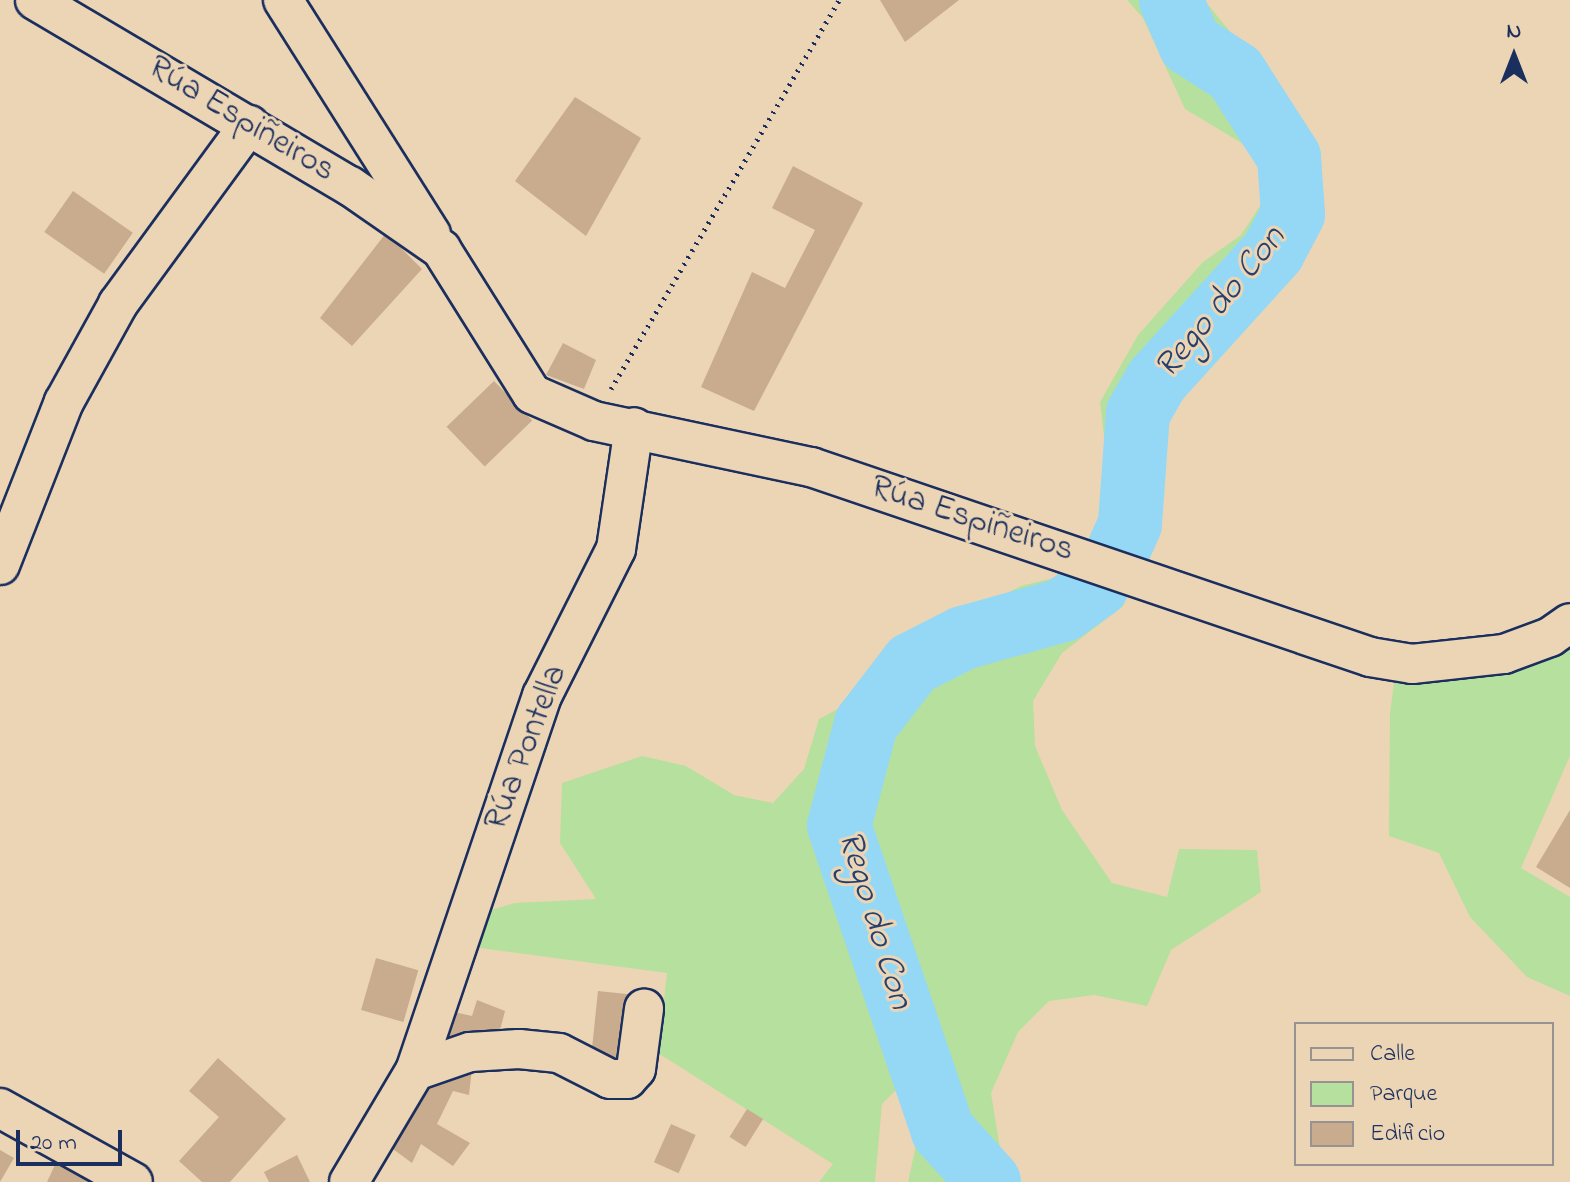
<!DOCTYPE html>
<html>
<head>
<meta charset="utf-8">
<style>
  body { margin:0 }
  #map { position:relative; width:1570px; height:1182px; overflow:hidden; background:#ecd5b5; font-family:"Indie Flower",sans-serif }
  div>[style] { position:absolute }
  [style*='--x'] { left:calc(var(--x)*1px); top:calc(var(--y)*1px); width:calc(var(--w)*1px); rotate:calc(var(--a)*1deg) }
  .green>* { inset:0; background:#b6e09e }
  .river>* { height:64px; margin:-32px; padding:0 32px; transform-origin:32px; border-radius:32px; background:#94d8f6 }
  .building>* { inset:0; background:#c8ac8d; transform-origin:0 0 }
  .path>* { height:5px; margin-top:-2.5px; transform-origin:0; background:repeating-linear-gradient(90deg,#1b2f5e 0 2px,transparent 0 8px) }
  .roads { filter:drop-shadow(2px 0 #1b2f5e) drop-shadow(-2px 0 #1b2f5e) drop-shadow(0 2px #1b2f5e) drop-shadow(0 -2px #1b2f5e) }
  .street>* { height:38px; margin:-19px; padding:0 19px; transform-origin:19px; border-radius:19px; background:#ecd5b5 }
  span { translate:-50% -50%; white-space:nowrap; text-align:center; line-height:1.15; -webkit-text-stroke:6px #ecd5b5; paint-order:stroke }
  .street-label { font-size:34px; color:#1b2f5e }
  .water-label { font-size:36px; color:#27406d; font-style:italic }
  .legend { position:absolute; left:1294px; top:1022px; width:260px; height:144px; box-sizing:border-box; background:#ecd5b5; border:2px solid #989392; margin:0; padding:10px 14px; list-style:none; font-size:24px; color:#1b2f5e }
  .legend li { display:flex; align-items:center; gap:16px; height:40px }
  .legend b { width:40px; border:2px solid #989392 }
  .north { position:absolute; left:1474px; top:16px; width:80px; height:80px; -webkit-text-stroke:6px #ecd5b5; paint-order:stroke; rotate:0deg; font-size:22px; font-weight:700; line-height:32px; text-align:center; color:#1b2f5e }
  .north::after { content:''; display:block; margin:auto; width:28px; height:36px; background:#1b2f5e; clip-path:polygon(50% 0,100% 100%,50% 72%,0 100%) }
  .scale { position:absolute; left:16px; top:1130px; width:106px; height:36px; box-sizing:border-box; border:4px solid #1b2f5e; border-top:0; padding-left:10px; font-size:24px; line-height:28px; white-space:nowrap; color:#1b2f5e; -webkit-text-stroke:6px #ecd5b5; paint-order:stroke }
</style>
</head>
<body>
<div id="map">
  <div class="green">
    <i style="clip-path:polygon(1127px 0,1204px 0,1258px 65px,1291px 118px,1306px 156px,1300px 239px,1163px 399px,1150px 528px,1123px 606px,1062px 653px,1033px 701px,1035px 746px,1062px 810px,1112px 883px,1167px 897px,1179px 849px,1257px 850px,1261px 892px,1171px 950px,1147px 1006px,1094px 995px,1049px 1001px,1018px 1032px,991px 1093px,1001px 1155px,1021px 1182px,908px 1182px,921px 1122px,899px 1087px,882px 1104px,875px 1182px,819px 1182px,833px 1164px,658px 1053px,667px 973px,457px 945px,473px 915px,515px 903px,596px 899px,560px 843px,562px 783px,642px 756px,686px 766px,734px 795px,773px 803px,804px 769px,819px 719px,874px 690px,910px 643px,1021px 586px,1054px 578px,1097px 530px,1107px 461px,1100px 402px,1138px 335px,1203px 262px,1241px 235px,1260px 206px,1264px 165px,1240px 142px,1185px 109px,1143px 18px)"></i>
    <i style="clip-path:polygon(1570px 623px,1570px 756px,1521px 868px,1570px 897px,1570px 996px,1527px 977px,1470px 917px,1439px 853px,1389px 836px,1390px 713px,1397px 661px)"></i>
  </div>
  <div class="river">
    <i style="--x:1119;--y:549;--w:27;--a:-66"></i>
    <i style="--x:1130;--y:524;--w:111;--a:-85.9"></i>
    <i style="--x:1138;--y:413;--w:38;--a:-60"></i>
    <i style="--x:1157;--y:380;--w:173;--a:-47.8"></i>
    <i style="--x:1273;--y:252;--w:43;--a:-62.2"></i>
    <i style="--x:1293;--y:214;--w:57;--a:-94"></i>
    <i style="--x:1289;--y:157;--w:100;--a:-122.7"></i>
    <i style="--x:1235;--y:73;--w:54;--a:-147.2"></i>
    <i style="--x:1190;--y:44;--w:48;--a:-113.4"></i>
    <i style="--x:989;--y:1182;--w:69;--a:-132"></i>
    <i style="--x:943;--y:1131;--w:322;--a:-108.8"></i>
    <i style="--x:839;--y:826;--w:106;--a:-75.2"></i>
    <i style="--x:866;--y:724;--w:76;--a:-52.5"></i>
    <i style="--x:912;--y:664;--w:57;--a:-27"></i>
    <i style="--x:963;--y:638;--w:104;--a:-15.6"></i>
    <i style="--x:1063;--y:610;--w:42;--a:-35.2"></i>
  </div>
  <div class="building">
    <i style="clip-path:polygon(880px 0,959px 0,905px 42px)"></i>
    <i style="clip-path:polygon(575px 97px,641px 138px,586px 236px,515px 181px)"></i>
    <i style="clip-path:polygon(793px 166px,863px 203px,754px 411px,701px 387px,752px 272px,785px 288px,815px 230px,772px 208px)"></i>
    <i style="left:73px;top:191px;width:73px;height:50px;rotate:35deg"></i>
    <i style="clip-path:polygon(386px 233px,422px 269px,352px 346px,320px 318px)"></i>
    <i style="clip-path:polygon(563px 343px,596px 360px,584px 389px,546px 375px)"></i>
    <i style="left:494px;top:381px;width:55px;height:66px;rotate:46deg"></i>
    <i style="clip-path:polygon(1570px 810px,1570px 888px,1536px 867px)"></i>
    <i style="left:376px;top:958px;width:44px;height:54px;rotate:16deg"></i>
    <i style="left:598px;top:991px;width:31px;height:68px;rotate:6deg"></i>
    <i style="clip-path:polygon(477px 1000px,505px 1011px,497px 1042px,442px 1046px,454px 1012px,472px 1016px)"></i>
    <i style="clip-path:polygon(218px 1058px,286px 1119px,230px 1182px,202px 1182px,179px 1161px,219px 1117px,189px 1091px)"></i>
    <i style="clip-path:polygon(472px 1069px,469px 1095px,453px 1091px,437px 1124px,470px 1143px,453px 1166px,421px 1144px,412px 1163px,386px 1144px,420px 1077px,435px 1085px,440px 1074px)"></i>
    <i style="left:747px;top:1109px;width:19px;height:33px;rotate:32deg"></i>
    <i style="left:671px;top:1124px;width:27px;height:42px;rotate:24deg"></i>
    <i style="clip-path:polygon(0 1150px,14px 1158px,0 1182px)"></i>
    <i style="clip-path:polygon(60px 1154px,119px 1182px,47px 1182px)"></i>
    <i style="clip-path:polygon(297px 1155px,310px 1182px,269px 1182px,264px 1172px)"></i>
  </div>
  <div class="path">
    <i style="--x:611;--y:389;--w:451;--a:-59.6"></i>
  </div>
  <div class="roads">
    <div class="street">
      <i style="--x:35;--y:0;--w:366;--a:30.6"></i>
      <i style="--x:350;--y:186;--w:111;--a:34.7"></i>
      <i style="--x:441;--y:249;--w:171;--a:57.9"></i>
      <i style="--x:532;--y:394;--w:68;--a:23.5"></i>
      <i style="--x:594;--y:421;--w:222;--a:12"></i>
      <i style="--x:811;--y:467;--w:590;--a:18.77"></i>
      <i style="--x:1370;--y:657;--w:43;--a:9.5"></i>
      <i style="--x:1412;--y:664;--w:93;--a:-6.2"></i>
      <i style="--x:1504;--y:654;--w:49;--a:-20.3"></i>
      <i style="--x:1550;--y:637;--w:24;--a:-35"></i>
      <i style="--x:283;--y:0;--w:277;--a:57.7"></i>
      <i style="--x:0;--y:565;--w:175;--a:-68.6"></i>
      <i style="--x:64;--y:402;--w:112;--a:-61.1"></i>
      <i style="--x:118;--y:304;--w:222;--a:-53.8"></i>
      <i style="--x:415;--y:1071;--w:58;--a:-19.1"></i>
      <i style="--x:470;--y:1052;--w:49;--a:-3.5"></i>
      <i style="--x:519;--y:1049;--w:40;--a:5.7"></i>
      <i style="--x:559;--y:1053;--w:57;--a:27"></i>
      <i style="--x:610;--y:1079;--w:17;--a:0"></i>
      <i style="--x:627;--y:1079;--w:13;--a:-48"></i>
      <i style="--x:636;--y:1069;--w:61;--a:-82.4"></i>
      <i style="--x:0;--y:1108;--w:152;--a:29.1"></i>
      <i style="--x:349;--y:1182;--w:129;--a:-59.3"></i>
      <i style="--x:415;--y:1071;--w:396;--a:-71.3"></i>
      <i style="--x:542;--y:696;--w:165;--a:-63.3"></i>
      <i style="--x:616;--y:549;--w:123;--a:-81.6"></i>
    </div>
  </div>
  <div class="street-label">
    <span style="left:241px;top:120px;rotate:31deg">Rúa Espiñeiros</span>
    <span style="left:972px;top:520px;rotate:18deg">Rúa Espiñeiros</span>
    <span style="left:527px;top:748px;rotate:-69deg">Rúa Pontella</span>
  </div>
  <div class="water-label">
    <span style="left:1221px;top:303px;rotate:-51deg">Rego do Con</span>
    <span style="left:874px;top:920px;rotate:73deg">Rego do Con</span>
  </div>
  <ul class="legend">
  <li><b style="height:10px;background:#ecd5b5"></b>Calle</li>
  <li><b style="height:22px;background:#b6e09e"></b>Parque</li>
  <li><b style="height:22px;background:#c8ac8d"></b>Edificio</li>
  </ul>
  <div class="north">N</div>
  <div class="scale">20 m</div>
</div>
</body>
</html>
